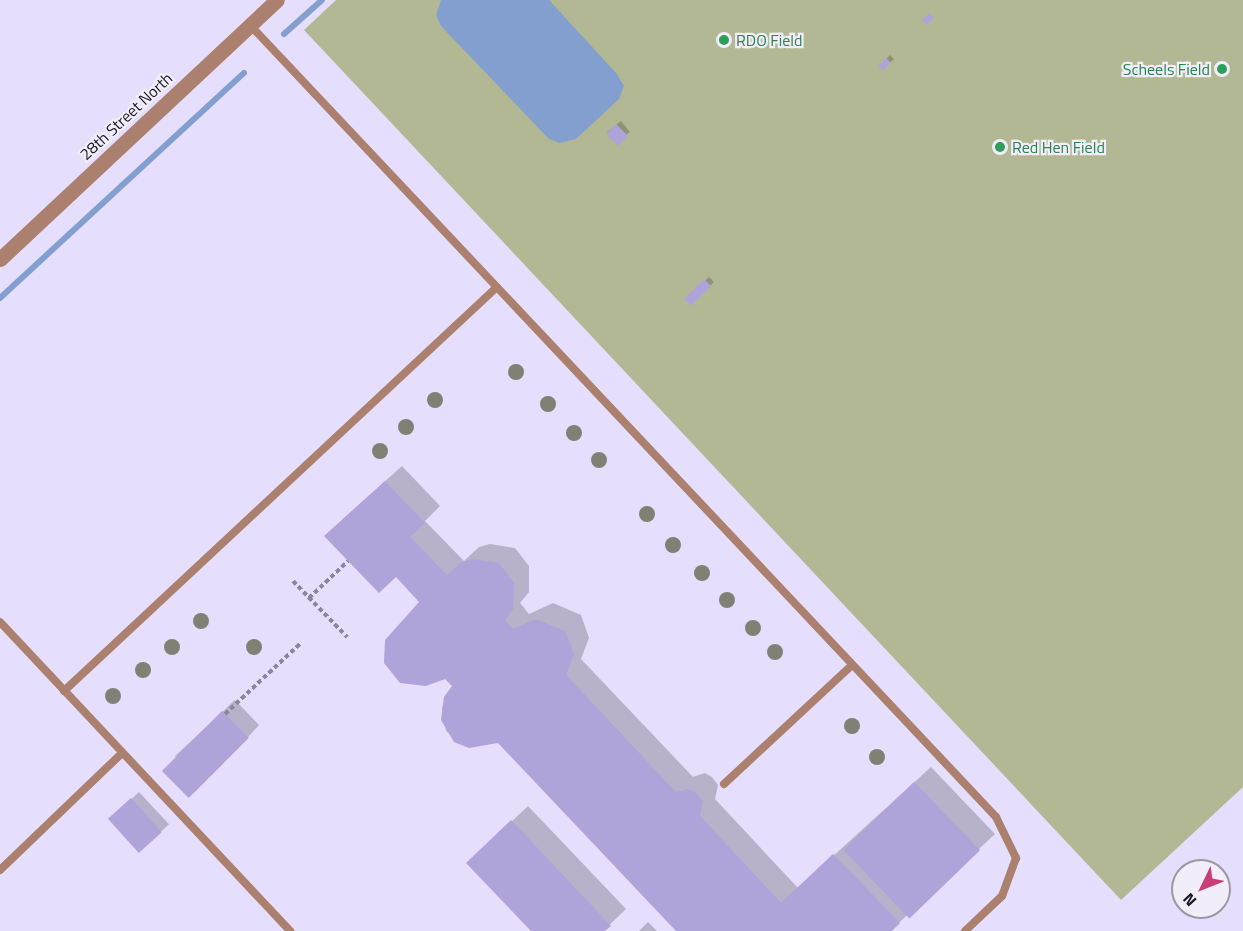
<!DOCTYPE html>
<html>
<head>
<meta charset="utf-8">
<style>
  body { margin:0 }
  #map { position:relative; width:1243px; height:931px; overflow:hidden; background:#e5defc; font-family:"Titillium Web",sans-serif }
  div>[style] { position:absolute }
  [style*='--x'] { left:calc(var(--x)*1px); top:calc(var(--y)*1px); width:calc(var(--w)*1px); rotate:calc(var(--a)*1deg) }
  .green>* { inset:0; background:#b2b894 }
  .water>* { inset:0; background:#839fcf }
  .shadow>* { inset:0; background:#0003; transform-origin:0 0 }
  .stream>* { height:6px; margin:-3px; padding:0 3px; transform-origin:3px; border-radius:3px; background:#839fcf }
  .building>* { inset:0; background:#b0a3d9; transform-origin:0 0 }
  .path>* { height:4px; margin-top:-2px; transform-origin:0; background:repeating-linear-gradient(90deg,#8b869b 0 4.5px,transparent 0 7.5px) }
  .service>* { height:8px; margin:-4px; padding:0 4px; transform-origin:4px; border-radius:4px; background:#ac806e }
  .minor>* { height:15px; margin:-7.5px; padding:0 7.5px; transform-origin:7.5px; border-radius:7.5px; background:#ac806e }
  .trees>* { width:16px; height:16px; margin:-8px; border-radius:50%; background:#808074 }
  .dots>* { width:16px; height:16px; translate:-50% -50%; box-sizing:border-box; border:3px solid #f1eefa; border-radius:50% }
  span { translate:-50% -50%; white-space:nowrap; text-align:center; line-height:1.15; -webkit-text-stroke:4.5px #f1eefa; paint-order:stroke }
  .leisure-label { font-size:16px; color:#27864d }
  .left { translate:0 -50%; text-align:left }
  .right { translate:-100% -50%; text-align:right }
  .street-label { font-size:16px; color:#1a1822 }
  .north { position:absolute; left:1171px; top:859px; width:60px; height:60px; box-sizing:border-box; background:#f1eefa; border:2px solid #9b98a4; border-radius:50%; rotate:227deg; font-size:16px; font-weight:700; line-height:24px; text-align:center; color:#1a1822 }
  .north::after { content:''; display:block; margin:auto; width:21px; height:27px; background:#c83d73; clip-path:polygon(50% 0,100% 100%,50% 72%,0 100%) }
</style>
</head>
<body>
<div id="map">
  <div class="green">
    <i style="clip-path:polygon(336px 0,1243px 0,1243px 787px,1121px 900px,304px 30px)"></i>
  </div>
  <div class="water">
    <i style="clip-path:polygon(441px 0,549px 0,617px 74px,624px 86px,619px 99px,576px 139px,560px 143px,549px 139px,441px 26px,436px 15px)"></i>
  </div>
  <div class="shadow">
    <i style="clip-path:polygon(890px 55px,894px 59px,883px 69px,880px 66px)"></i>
    <i style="left:621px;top:121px;width:14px;height:18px;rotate:51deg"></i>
    <i style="left:709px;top:277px;width:7px;height:32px;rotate:45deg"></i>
    <i style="clip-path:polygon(402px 466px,440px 506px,425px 521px,464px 561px,479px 547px,490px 544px,515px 548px,529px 566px,529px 592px,520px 603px,529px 614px,553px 603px,581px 615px,589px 638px,581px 659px,693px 777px,705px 773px,712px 777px,718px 785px,715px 799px,798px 888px,931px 767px,995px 834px,890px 931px,678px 931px,499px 742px,469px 747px,446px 731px,442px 708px,454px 686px,421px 602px,342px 520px)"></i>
    <i style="clip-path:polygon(235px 700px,259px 725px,248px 737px,174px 757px)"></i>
    <i style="left:139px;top:792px;width:44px;height:40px;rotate:47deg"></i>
    <i style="clip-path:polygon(528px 806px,626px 909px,603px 931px,534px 931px,484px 848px)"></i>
    <i style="clip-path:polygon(648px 922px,657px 931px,639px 931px)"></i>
  </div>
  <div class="stream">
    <i style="--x:284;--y:34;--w:51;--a:-41.8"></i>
    <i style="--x:0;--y:298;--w:332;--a:-42.7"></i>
  </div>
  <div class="building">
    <i style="left:929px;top:13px;width:7px;height:10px;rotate:45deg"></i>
    <i style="left:886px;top:58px;width:7px;height:11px;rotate:45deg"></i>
    <i style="left:616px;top:124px;width:17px;height:14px;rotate:45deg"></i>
    <i style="left:704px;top:279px;width:10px;height:28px;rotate:45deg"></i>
    <i style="clip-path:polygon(385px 481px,425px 523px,410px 537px,447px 575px,462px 562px,473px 559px,499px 563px,514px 583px,513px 609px,505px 620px,513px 629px,536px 619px,565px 631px,574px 654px,566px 675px,676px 792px,688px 789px,696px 793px,703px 801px,700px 816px,781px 903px,833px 854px,900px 923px,892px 931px,676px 931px,498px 743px,469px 748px,454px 742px,441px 720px,444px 697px,452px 686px,445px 679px,426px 686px,400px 683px,384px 663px,385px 640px,419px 602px,396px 577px,379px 593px,324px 536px)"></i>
    <i style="left:222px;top:711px;width:38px;height:85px;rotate:45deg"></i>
    <i style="left:914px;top:782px;width:95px;height:98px;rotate:46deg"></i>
    <i style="left:131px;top:798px;width:46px;height:31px;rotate:48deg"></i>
    <i style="clip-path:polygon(511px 820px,611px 926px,605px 931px,531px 931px,466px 863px)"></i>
  </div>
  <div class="path">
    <i style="--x:293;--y:581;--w:78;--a:46"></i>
    <i style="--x:309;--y:598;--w:54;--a:-43.5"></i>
    <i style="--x:225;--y:714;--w:105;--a:-43.1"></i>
  </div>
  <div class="service">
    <i style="--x:250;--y:25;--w:1088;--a:46.71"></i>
    <i style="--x:996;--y:817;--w:46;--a:64"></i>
    <i style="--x:1016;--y:858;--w:40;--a:110.2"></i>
    <i style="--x:1002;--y:896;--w:51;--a:136.6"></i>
    <i style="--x:0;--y:622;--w:424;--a:46.8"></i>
    <i style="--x:64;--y:691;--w:592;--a:-43.02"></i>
    <i style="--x:724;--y:784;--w:175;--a:-42.9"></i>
    <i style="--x:0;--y:870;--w:169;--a:-43.8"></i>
  </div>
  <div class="minor">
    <i style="--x:0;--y:259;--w:379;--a:-43.1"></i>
  </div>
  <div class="trees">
    <i style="left:516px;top:372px"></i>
    <i style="left:435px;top:400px"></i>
    <i style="left:548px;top:404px"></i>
    <i style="left:406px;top:427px"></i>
    <i style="left:574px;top:433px"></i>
    <i style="left:380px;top:451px"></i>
    <i style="left:599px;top:460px"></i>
    <i style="left:647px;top:514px"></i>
    <i style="left:673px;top:545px"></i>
    <i style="left:702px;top:573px"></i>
    <i style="left:727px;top:600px"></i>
    <i style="left:201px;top:621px"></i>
    <i style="left:753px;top:628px"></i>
    <i style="left:172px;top:647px"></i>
    <i style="left:254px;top:647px"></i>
    <i style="left:775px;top:652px"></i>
    <i style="left:143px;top:670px"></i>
    <i style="left:113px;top:696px"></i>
    <i style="left:852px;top:726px"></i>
    <i style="left:877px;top:757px"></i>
  </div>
  <div class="dots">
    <i style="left:724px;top:40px;background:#2e9e5b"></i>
    <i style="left:1222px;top:69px;background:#2e9e5b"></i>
    <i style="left:1000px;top:147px;background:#2e9e5b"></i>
  </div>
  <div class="leisure-label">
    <span class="left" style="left:736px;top:40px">RDO Field</span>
    <span class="right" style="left:1210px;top:69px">Scheels Field</span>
    <span class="left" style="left:1012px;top:147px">Red Hen Field</span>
  </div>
  <div class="street-label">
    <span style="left:126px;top:116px;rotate:-43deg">28th Street North</span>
  </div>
  <div class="north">N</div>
</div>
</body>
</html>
